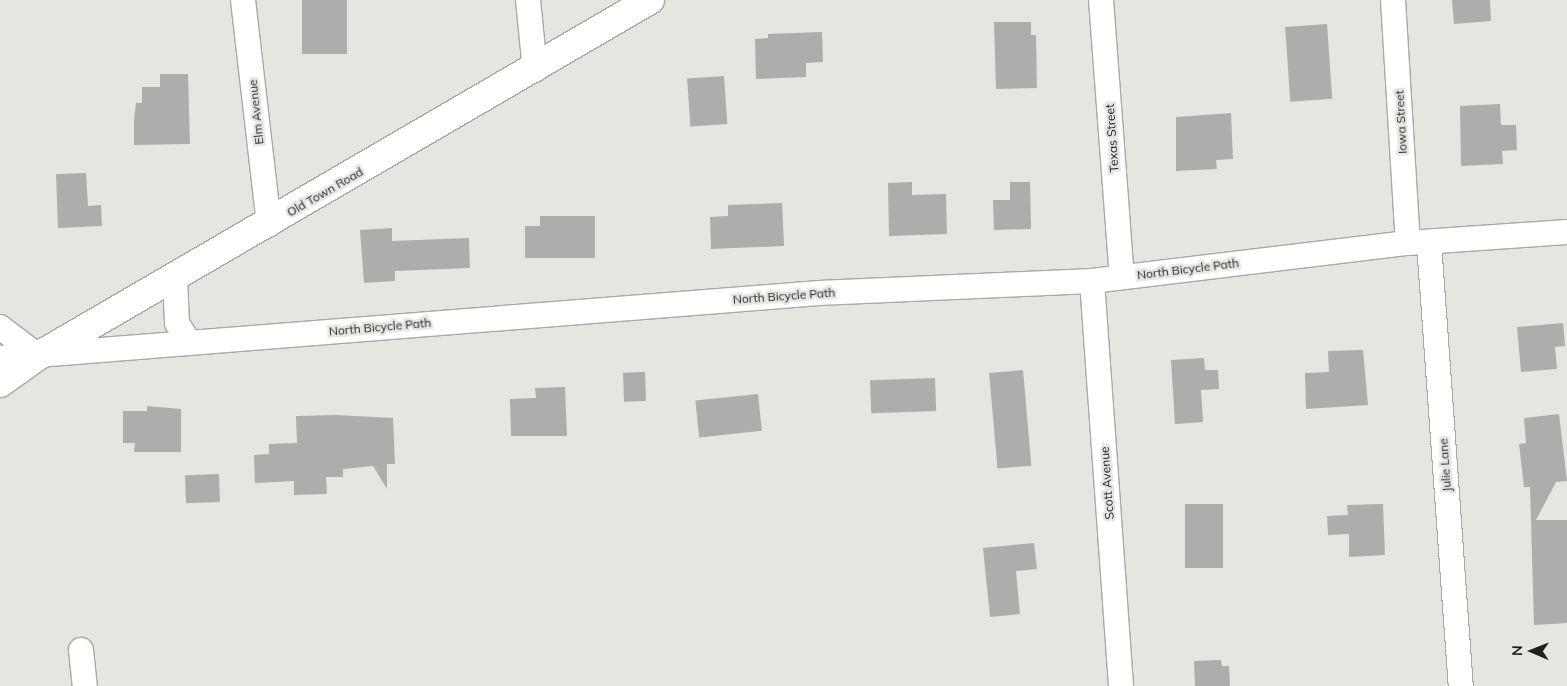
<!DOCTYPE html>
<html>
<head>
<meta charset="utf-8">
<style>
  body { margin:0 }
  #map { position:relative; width:1567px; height:686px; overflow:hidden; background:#e5e6e2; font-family:Mulish,sans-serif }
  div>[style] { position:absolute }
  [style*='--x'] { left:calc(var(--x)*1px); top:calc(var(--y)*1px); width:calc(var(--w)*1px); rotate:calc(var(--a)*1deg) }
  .building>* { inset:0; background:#acaeab; transform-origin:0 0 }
  .roads { filter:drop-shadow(1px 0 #a8a8a5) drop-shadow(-1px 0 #a8a8a5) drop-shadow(0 1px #a8a8a5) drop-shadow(0 -1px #a8a8a5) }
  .minor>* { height:24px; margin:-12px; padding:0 12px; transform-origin:12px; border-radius:12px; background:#fff }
  .major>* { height:28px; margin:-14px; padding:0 14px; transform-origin:14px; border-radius:14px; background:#fff }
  span { translate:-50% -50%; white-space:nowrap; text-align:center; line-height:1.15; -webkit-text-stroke:5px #e5e6e2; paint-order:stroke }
  .street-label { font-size:12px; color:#1f1f1e }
  .north { position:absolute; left:1507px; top:626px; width:50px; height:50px; -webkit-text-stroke:4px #e5e6e2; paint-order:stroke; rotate:271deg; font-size:14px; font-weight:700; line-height:20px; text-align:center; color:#1f1f1e }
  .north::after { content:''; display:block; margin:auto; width:18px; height:22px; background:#1f1f1e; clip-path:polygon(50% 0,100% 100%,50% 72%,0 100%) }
</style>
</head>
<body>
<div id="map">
  <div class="building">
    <i style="left:302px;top:0;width:45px;height:54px"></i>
    <i style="clip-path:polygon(1452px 0,1490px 0,1491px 21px,1454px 24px)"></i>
    <i style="clip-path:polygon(994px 22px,1031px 22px,1031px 35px,1036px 35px,1037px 88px,996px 89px)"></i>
    <i style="left:1327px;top:24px;width:75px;height:42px;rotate:86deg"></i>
    <i style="clip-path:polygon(822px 32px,823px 62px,806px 63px,806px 77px,756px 79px,755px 39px,768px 38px,768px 34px)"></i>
    <i style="clip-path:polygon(160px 74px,188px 74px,190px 144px,134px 145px,134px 120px,136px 103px,142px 103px,142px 87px,160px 87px)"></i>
    <i style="left:724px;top:76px;width:48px;height:37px;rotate:86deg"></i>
    <i style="clip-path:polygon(1500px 104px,1501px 125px,1516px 125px,1517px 150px,1502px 151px,1503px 164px,1461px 166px,1460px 106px)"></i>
    <i style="clip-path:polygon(1231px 113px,1233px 159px,1216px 160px,1217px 169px,1176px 171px,1176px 117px)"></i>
    <i style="clip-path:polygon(86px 173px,88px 206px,101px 205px,102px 226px,58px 228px,56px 174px)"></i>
    <i style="clip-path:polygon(912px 182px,912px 195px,946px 194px,947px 234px,889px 236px,888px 183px)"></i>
    <i style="clip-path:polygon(1010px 182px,1030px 182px,1031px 229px,994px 230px,993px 200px,1010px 200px)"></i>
    <i style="clip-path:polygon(782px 203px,784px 246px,711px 249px,710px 217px,728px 216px,728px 205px)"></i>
    <i style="clip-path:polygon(540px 216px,595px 216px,595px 258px,525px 258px,525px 226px,540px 226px)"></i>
    <i style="clip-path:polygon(392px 228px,392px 241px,469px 238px,470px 268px,395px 271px,395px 281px,364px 283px,360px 230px)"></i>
    <i style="clip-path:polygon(1563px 323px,1565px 346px,1555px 347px,1557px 369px,1521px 372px,1517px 327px)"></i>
    <i style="clip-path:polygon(1363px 350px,1368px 405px,1306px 409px,1305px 373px,1329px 372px,1328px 351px)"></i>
    <i style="clip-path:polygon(1204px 358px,1205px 370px,1218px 370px,1219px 389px,1201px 390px,1203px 422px,1175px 424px,1171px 360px)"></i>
    <i style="left:1023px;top:370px;width:96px;height:34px;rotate:85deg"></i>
    <i style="left:645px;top:372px;width:29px;height:22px;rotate:88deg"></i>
    <i style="left:935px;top:378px;width:33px;height:65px;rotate:88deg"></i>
    <i style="clip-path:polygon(565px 387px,567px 436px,511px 436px,510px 399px,536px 398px,535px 388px)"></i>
    <i style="left:758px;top:394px;width:37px;height:63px;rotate:84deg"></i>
    <i style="clip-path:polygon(147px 406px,181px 409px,181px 452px,134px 452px,135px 443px,123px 443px,123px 411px,147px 411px)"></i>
    <i style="clip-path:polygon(1559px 414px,1567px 481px,1556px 482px,1536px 520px,1567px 520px,1567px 623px,1534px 625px,1530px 487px,1524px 487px,1519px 444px,1526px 443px,1524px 418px)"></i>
    <i style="clip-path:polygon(336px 415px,393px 418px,395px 464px,387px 464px,387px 489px,373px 466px,343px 469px,343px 477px,326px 477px,327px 494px,294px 495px,294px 481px,255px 483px,254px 455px,269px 454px,269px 444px,297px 443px,296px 416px)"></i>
    <i style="left:219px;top:474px;width:28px;height:34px;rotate:88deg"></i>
    <i style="left:1185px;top:504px;width:38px;height:64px"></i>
    <i style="clip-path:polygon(1383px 504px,1385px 555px,1349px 557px,1349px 534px,1328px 535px,1327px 516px,1348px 515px,1347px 505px)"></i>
    <i style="clip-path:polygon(1034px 543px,1037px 569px,1016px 571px,1020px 614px,990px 617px,983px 548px)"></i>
    <i style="clip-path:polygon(1221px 660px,1222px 666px,1229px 666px,1230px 686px,1195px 686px,1194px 661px)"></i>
  </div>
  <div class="roads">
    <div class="minor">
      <i style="--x:243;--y:0;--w:226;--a:83.4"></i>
      <i style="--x:528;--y:0;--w:70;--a:84.3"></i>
      <i style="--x:1101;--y:0;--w:278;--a:85.7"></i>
      <i style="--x:1393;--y:0;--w:243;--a:86.5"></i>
      <i style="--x:1429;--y:243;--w:444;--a:85.9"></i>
      <i style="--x:175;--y:279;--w:44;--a:87.4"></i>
      <i style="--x:177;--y:323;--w:22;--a:58"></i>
      <i style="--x:1092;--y:281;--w:406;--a:85.9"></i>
      <i style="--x:0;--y:327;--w:48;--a:37.3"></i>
      <i style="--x:0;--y:358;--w:822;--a:-4.54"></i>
      <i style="--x:819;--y:293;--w:273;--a:-2.5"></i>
      <i style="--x:1092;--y:281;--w:318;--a:-6.9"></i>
      <i style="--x:1408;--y:243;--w:159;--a:-4"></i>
      <i style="--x:81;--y:650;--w:36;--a:84"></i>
    </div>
    <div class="major">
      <i style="--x:0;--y:383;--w:47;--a:-35.4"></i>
      <i style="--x:38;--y:356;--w:708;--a:-30.19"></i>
    </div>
  </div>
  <div class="street-label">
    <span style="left:256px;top:112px;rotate:-96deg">Elm Avenue</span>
    <span style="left:1401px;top:122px;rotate:-93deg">Iowa Street</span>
    <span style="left:1112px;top:138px;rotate:-94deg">Texas Street</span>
    <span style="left:325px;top:192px;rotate:-30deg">Old Town Road</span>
    <span style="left:1188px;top:269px;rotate:-7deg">North Bicycle Path</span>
    <span style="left:784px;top:296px;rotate:-4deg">North Bicycle Path</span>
    <span style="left:380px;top:327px;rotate:-5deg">North Bicycle Path</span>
    <span style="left:1445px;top:465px;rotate:-94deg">Julie Lane</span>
    <span style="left:1107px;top:483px;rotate:-94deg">Scott Avenue</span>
  </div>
  <div class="north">N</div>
</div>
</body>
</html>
